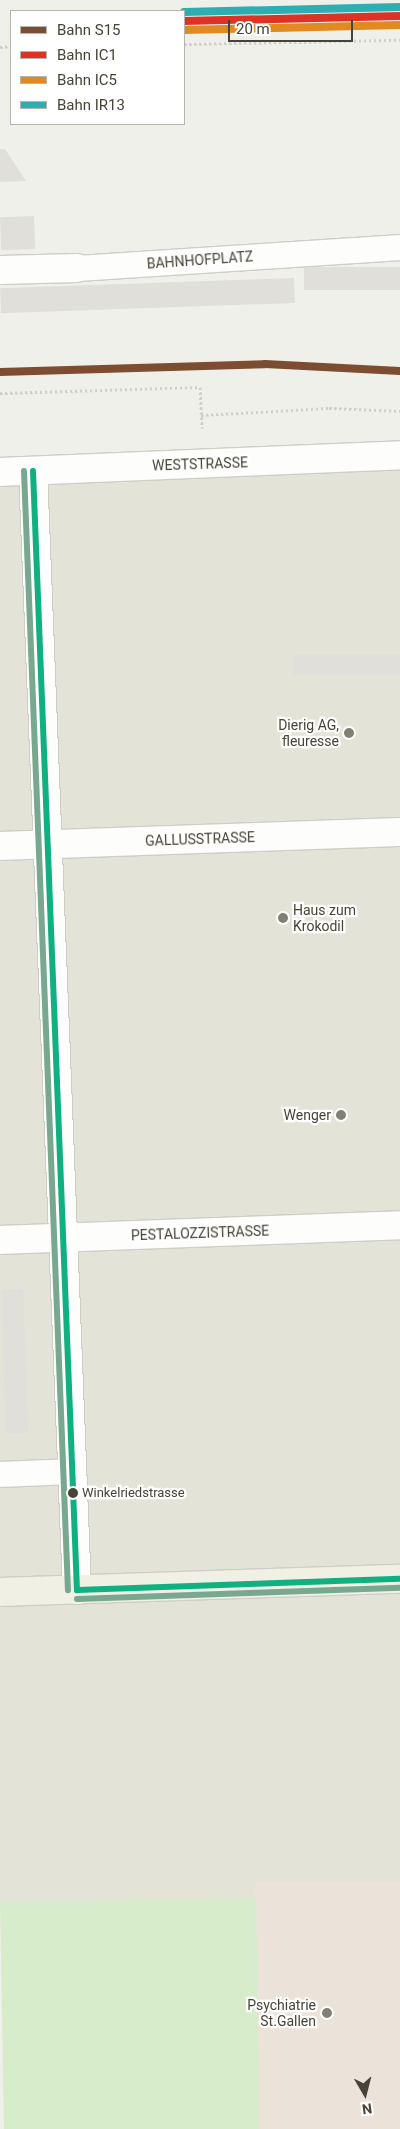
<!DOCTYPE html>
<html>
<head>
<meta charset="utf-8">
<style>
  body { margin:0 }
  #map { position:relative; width:400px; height:2129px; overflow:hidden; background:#f0f0ea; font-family:Roboto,sans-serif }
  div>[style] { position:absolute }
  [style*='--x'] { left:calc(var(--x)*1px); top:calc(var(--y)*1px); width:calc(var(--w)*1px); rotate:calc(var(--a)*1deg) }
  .residential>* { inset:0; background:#e4e3d7 }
  .medical>* { inset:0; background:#ebe2da; transform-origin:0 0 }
  .green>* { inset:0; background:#d7ecca; transform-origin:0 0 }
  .parking>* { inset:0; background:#e0dfda; transform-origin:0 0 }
  .path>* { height:3px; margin-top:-1.5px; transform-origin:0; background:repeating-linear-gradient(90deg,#d1cfcb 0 2.5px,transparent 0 5px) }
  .roads { filter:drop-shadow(1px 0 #cecec7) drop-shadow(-1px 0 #cecec7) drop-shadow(0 1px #cecec7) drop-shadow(0 -1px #cecec7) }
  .service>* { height:25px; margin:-12.5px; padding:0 12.5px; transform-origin:12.5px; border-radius:12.5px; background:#fdfdfc }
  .minor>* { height:28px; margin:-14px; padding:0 14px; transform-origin:14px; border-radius:14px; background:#fdfdfc }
  .primary>* { height:28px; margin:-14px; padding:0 14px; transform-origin:14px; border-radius:14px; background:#f1f0e4 }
  .bus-1>* { height:6px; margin:-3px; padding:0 3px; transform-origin:3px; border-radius:3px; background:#10b080 }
  .bus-2>* { height:6px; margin:-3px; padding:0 3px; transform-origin:3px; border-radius:3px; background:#79a891 }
  .rail-1>* { height:8px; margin:-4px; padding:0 4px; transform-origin:4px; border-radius:4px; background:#7d4d31 }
  .rail-2>* { height:8px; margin:-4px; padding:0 4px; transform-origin:4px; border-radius:4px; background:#dd3327 }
  .rail-3>* { height:8px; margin:-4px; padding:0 4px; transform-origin:4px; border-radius:4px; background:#e18a22 }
  .rail-4>* { height:8px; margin:-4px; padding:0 4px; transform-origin:4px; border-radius:4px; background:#2caeb3 }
  .dots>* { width:14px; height:14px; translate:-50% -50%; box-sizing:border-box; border:2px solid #fff; border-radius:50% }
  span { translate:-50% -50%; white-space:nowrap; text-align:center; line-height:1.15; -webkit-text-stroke:4.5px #fff; paint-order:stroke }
  .bus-label { font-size:13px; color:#474336 }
  .left { translate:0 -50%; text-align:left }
  .street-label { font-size:14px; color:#474336 }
  .poi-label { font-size:14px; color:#474336 }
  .right { translate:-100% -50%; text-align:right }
  .legend { position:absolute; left:10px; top:10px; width:175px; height:115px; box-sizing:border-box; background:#fff; border:1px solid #b5b4af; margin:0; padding:6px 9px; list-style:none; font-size:15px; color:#474336 }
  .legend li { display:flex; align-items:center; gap:10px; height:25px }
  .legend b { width:25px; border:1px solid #b5b4af }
  .north { position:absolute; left:340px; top:2069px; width:50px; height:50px; -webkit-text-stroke:4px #fff; paint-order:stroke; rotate:172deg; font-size:14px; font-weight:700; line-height:20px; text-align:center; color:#474336 }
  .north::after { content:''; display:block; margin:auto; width:18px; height:22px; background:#474336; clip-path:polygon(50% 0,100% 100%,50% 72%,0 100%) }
  .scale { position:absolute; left:228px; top:20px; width:125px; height:22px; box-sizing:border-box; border:2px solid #474336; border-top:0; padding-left:6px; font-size:15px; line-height:18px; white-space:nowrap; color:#474336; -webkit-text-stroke:4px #fff; paint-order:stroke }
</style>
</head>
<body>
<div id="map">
  <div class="residential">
    <i style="clip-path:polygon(400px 455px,400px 1882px,256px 1898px,0 1908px,0 472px)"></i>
  </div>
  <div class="medical">
    <i style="left:400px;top:1882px;width:247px;height:145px;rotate:90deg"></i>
  </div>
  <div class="green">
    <i style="left:256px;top:1898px;width:231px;height:256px;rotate:89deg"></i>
  </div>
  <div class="parking">
    <i style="clip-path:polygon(0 149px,5px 149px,26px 181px,0 182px)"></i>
    <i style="left:34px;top:216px;width:33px;height:34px;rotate:88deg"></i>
    <i style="left:400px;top:267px;width:23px;height:96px;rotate:90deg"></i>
    <i style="left:294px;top:278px;width:25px;height:294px;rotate:88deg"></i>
    <i style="left:400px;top:655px;width:20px;height:107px;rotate:90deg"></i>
    <i style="left:23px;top:1289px;width:144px;height:22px;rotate:88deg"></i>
  </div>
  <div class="path">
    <i style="--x:184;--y:44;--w:216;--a:-1.1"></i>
    <i style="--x:0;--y:47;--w:11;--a:-5"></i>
    <i style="--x:0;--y:393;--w:200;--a:-1.7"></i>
    <i style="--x:200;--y:387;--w:41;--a:87.2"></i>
    <i style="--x:201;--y:415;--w:128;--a:-3.1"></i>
    <i style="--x:329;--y:408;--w:71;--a:2.4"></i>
  </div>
  <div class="roads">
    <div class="service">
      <i style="--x:77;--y:268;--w:324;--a:-3.7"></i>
      <i style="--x:0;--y:1474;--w:73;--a:-2.4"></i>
    </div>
    <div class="minor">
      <i style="--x:0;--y:270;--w:77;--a:-1.5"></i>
      <i style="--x:33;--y:471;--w:1120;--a:87.75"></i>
      <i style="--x:0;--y:472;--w:400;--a:-2.4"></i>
      <i style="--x:0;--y:846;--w:400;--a:-2"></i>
      <i style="--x:0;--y:1240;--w:400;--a:-2.1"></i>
    </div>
    <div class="primary">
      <i style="--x:0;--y:1592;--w:400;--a:-1.9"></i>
    </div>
  </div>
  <div class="bus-1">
    <i style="--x:33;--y:471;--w:1120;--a:87.75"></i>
    <i style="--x:77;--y:1590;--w:323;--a:-2"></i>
  </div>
  <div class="bus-2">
    <i style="--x:24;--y:471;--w:1120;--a:87.75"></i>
    <i style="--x:77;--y:1599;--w:323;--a:-2"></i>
  </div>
  <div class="rail-1">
    <i style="--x:0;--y:372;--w:265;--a:-1.7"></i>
    <i style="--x:265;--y:364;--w:135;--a:3"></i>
  </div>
  <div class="rail-2">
    <i style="--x:184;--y:21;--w:216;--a:-1.3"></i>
  </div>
  <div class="rail-3">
    <i style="--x:184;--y:30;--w:216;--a:-1.3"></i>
  </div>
  <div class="rail-4">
    <i style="--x:184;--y:12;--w:216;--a:-1.3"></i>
  </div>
  <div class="dots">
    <i style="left:349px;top:733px;background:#828075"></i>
    <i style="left:283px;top:918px;background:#828075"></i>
    <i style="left:341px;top:1115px;background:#828075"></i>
    <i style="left:73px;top:1493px;background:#474336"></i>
    <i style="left:327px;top:2013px;background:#828075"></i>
  </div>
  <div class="bus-label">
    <span class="left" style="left:82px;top:1493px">Winkelriedstrasse</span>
  </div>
  <div class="street-label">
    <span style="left:200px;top:260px;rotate:-4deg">BAHNHOFPLATZ</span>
    <span style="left:200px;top:464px;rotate:-2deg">WESTSTRASSE</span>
    <span style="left:200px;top:839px;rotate:-2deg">GALLUSSTRASSE</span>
    <span style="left:200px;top:1233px;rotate:-2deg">PESTALOZZISTRASSE</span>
  </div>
  <div class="poi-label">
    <span class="right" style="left:339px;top:733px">Dierig AG,<br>fleuresse</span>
    <span class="left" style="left:293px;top:918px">Haus zum<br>Krokodil</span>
    <span class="right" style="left:331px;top:1115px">Wenger</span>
    <span class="right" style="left:316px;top:2013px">Psychiatrie<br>St.Gallen</span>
  </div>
  <ul class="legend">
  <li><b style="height:6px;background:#7d4d31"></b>Bahn S15</li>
  <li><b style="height:6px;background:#dd3327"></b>Bahn IC1</li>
  <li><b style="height:6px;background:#e18a22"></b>Bahn IC5</li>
  <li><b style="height:6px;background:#2caeb3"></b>Bahn IR13</li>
  </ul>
  <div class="north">N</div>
  <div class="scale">20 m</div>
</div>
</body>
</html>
